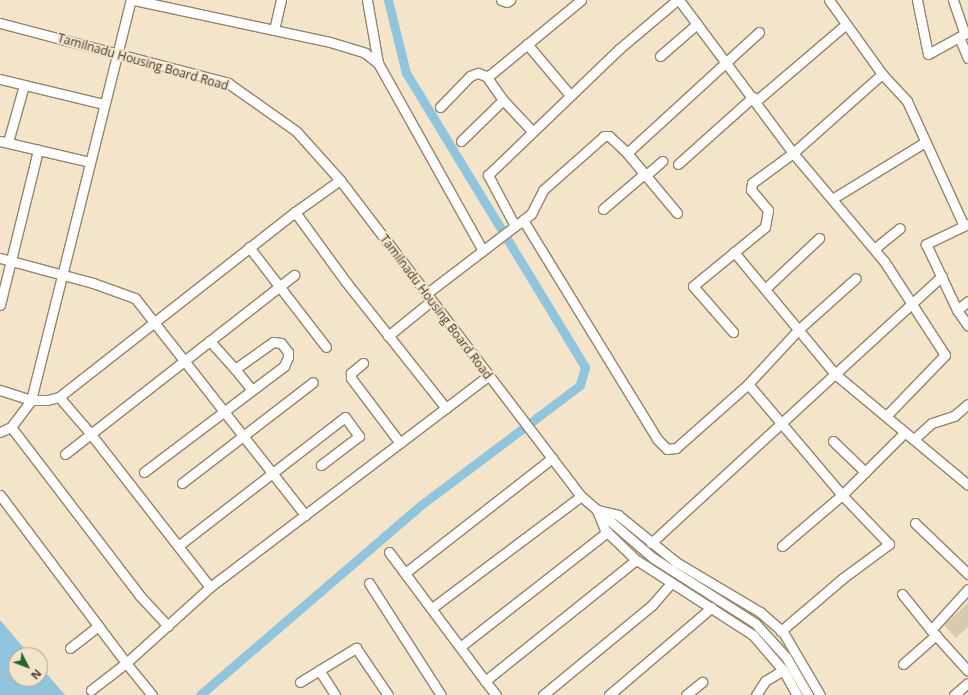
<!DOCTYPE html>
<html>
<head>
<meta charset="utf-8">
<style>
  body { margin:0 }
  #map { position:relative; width:968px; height:695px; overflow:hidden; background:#f4e4ca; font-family:"Open Sans",sans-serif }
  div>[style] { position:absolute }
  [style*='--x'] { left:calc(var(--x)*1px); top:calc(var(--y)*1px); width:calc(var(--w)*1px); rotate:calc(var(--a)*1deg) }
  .water>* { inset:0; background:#90c5dd }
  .canal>* { height:9px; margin:-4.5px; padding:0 4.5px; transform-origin:4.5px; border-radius:4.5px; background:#90c5dd }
  .building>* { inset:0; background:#d9c9af }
  .roads { filter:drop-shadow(1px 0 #94856d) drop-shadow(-1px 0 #94856d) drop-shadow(0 1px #94856d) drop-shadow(0 -1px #94856d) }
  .minor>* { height:9px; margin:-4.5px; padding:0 4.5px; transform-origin:4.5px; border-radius:4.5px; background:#fff }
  span { translate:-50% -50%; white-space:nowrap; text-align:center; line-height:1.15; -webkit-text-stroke:4px #f4e4ca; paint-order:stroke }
  .street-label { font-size:12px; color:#3f392e }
  .north { position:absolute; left:8px; top:647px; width:40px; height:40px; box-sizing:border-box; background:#f4e4ca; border:1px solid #aca08c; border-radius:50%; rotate:132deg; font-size:11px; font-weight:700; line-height:16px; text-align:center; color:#3f392e }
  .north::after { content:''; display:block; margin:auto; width:14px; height:18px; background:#236630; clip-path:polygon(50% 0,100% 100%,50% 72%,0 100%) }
</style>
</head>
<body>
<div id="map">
  <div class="water">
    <i style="clip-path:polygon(0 620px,30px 655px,16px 655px,16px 679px,40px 679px,40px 666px,65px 695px,0 695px)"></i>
  </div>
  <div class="canal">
    <i style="--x:200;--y:695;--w:291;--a:-40.7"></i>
    <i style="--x:421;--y:505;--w:199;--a:-37"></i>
    <i style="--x:580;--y:385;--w:19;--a:-74"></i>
    <i style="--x:585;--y:367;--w:344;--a:-121.3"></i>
    <i style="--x:406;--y:73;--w:75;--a:-103.9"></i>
  </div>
  <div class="building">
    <i style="clip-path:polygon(968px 603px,968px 627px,956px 638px,944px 625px)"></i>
  </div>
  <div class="roads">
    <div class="minor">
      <i style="--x:134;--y:0;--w:200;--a:12.1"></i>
      <i style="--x:330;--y:42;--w:37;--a:17"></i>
      <i style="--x:365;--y:53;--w:16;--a:38"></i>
      <i style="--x:378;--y:63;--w:215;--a:60.8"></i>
      <i style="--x:367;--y:0;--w:64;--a:80.1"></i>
      <i style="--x:501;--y:0;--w:6;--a:18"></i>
      <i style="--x:507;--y:2;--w:4;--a:-34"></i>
      <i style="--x:679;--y:0;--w:191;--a:53.3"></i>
      <i style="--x:793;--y:153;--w:141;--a:49.9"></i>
      <i style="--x:884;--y:261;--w:112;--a:57"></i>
      <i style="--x:945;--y:355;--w:85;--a:134"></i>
      <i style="--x:829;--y:0;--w:91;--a:54.4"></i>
      <i style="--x:882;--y:74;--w:37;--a:47"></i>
      <i style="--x:907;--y:101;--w:137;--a:65.5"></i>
      <i style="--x:917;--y:0;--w:55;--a:78.5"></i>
      <i style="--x:928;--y:54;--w:46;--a:-28.8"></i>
      <i style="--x:953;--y:0;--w:36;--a:71"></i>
      <i style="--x:0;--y:23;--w:236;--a:14.7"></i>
      <i style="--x:228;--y:83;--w:83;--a:35.2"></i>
      <i style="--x:296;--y:131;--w:66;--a:48.1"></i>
      <i style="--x:340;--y:180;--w:397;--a:52.7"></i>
      <i style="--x:581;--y:496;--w:95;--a:40.7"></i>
      <i style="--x:653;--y:558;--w:121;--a:32.5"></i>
      <i style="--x:755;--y:623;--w:46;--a:47.6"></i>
      <i style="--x:786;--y:657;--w:44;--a:59.9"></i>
      <i style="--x:274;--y:30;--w:31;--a:-77"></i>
      <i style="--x:959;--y:37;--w:23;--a:67"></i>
      <i style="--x:527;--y:44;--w:67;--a:49.9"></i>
      <i style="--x:660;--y:56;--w:49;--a:-40.9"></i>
      <i style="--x:0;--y:79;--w:106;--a:13.6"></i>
      <i style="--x:503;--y:100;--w:42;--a:46.9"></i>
      <i style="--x:756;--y:101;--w:118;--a:-40.5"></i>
      <i style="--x:440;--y:107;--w:43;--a:-45.9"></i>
      <i style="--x:470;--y:76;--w:9;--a:-21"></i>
      <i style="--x:478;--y:73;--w:9;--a:21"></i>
      <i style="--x:486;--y:76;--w:4;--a:-14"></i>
      <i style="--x:490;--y:75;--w:118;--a:-39.5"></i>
      <i style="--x:0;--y:141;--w:92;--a:13.1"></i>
      <i style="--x:461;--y:141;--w:59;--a:-44.3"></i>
      <i style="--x:503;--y:100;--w:29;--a:-125"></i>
      <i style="--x:8;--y:142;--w:59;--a:-74.3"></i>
      <i style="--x:627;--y:153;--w:179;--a:-42.5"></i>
      <i style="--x:678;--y:164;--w:101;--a:-41.8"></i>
      <i style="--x:645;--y:176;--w:23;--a:-41"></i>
      <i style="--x:832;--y:199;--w:109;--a:-31.5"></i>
      <i style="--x:603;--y:209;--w:54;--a:-40.5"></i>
      <i style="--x:295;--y:212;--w:87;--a:53.9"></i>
      <i style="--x:346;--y:282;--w:161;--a:51.6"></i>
      <i style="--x:523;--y:220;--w:257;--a:58.5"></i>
      <i style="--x:657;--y:439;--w:14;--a:45"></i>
      <i style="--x:667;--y:449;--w:9;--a:-6"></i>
      <i style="--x:676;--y:448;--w:96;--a:-41.6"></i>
      <i style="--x:748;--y:384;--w:75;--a:-47.2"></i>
      <i style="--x:799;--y:329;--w:76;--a:-41.8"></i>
      <i style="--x:518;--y:224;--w:16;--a:-38"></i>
      <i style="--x:531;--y:214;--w:27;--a:-63"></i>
      <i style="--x:543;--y:190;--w:81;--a:-41.5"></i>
      <i style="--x:604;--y:136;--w:5;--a:0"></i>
      <i style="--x:609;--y:136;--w:25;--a:43"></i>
      <i style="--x:627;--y:153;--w:78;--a:50.2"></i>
      <i style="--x:968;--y:224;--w:47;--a:154.5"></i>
      <i style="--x:926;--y:244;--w:73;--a:64.8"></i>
      <i style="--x:957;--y:310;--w:19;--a:55"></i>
      <i style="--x:249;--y:247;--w:126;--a:52.4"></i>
      <i style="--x:874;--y:249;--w:33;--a:-39"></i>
      <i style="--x:734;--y:252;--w:158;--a:50.4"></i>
      <i style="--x:835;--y:374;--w:145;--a:-42.5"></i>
      <i style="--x:0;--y:258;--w:96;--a:15"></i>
      <i style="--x:93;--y:283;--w:45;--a:19.7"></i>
      <i style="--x:135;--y:298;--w:276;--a:51.9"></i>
      <i style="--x:766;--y:288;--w:73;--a:-43.3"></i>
      <i style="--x:426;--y:294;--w:112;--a:-37.4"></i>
      <i style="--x:515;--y:226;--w:58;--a:-117.9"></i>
      <i style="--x:488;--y:175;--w:182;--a:-43.9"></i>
      <i style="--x:619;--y:49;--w:76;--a:-40.2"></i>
      <i style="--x:0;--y:305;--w:160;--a:-76.2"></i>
      <i style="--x:957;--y:310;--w:14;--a:-39"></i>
      <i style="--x:733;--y:332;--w:61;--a:-131"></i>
      <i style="--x:693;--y:286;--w:93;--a:-39.3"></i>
      <i style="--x:765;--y:227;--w:17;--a:-80"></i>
      <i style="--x:768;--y:210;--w:26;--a:-130"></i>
      <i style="--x:751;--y:190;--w:7;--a:-82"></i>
      <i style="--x:752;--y:183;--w:51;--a:-36.2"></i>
      <i style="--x:793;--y:153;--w:119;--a:-41.6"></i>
      <i style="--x:388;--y:336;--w:55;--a:-39.1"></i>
      <i style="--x:363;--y:363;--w:16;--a:140"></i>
      <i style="--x:351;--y:373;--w:5;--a:90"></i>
      <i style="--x:351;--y:378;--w:81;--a:53"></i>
      <i style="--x:235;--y:369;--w:27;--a:51"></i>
      <i style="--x:748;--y:384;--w:145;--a:49.7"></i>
      <i style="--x:842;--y:495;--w:68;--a:46.2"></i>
      <i style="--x:889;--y:544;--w:57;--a:143.5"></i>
      <i style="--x:843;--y:578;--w:82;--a:139.5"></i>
      <i style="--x:0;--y:390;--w:33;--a:18"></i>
      <i style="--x:31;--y:400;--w:412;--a:-76"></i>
      <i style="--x:59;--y:397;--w:48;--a:49.3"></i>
      <i style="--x:90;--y:433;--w:195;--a:52.1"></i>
      <i style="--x:11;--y:427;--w:213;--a:52.6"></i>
      <i style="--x:140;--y:596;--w:41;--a:47"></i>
      <i style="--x:0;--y:432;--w:12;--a:-24"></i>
      <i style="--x:11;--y:427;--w:34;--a:-53"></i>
      <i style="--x:31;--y:400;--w:16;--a:0"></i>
      <i style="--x:47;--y:400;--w:12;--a:-14"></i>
      <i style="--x:59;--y:397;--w:300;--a:-38.1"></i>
      <i style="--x:295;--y:212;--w:55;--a:-35.4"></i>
      <i style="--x:914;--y:439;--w:24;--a:-42"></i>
      <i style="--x:932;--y:423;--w:23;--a:-18"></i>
      <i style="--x:954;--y:416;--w:18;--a:-41"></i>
      <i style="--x:833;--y:441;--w:45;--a:44.1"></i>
      <i style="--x:65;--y:454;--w:291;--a:-38"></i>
      <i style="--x:144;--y:472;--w:176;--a:-37.1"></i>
      <i style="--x:284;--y:366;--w:10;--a:-66"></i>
      <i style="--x:288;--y:357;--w:5;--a:-90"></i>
      <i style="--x:288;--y:352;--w:11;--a:-128"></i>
      <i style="--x:281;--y:343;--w:8;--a:-173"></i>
      <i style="--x:273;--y:342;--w:47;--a:144.6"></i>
      <i style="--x:235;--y:369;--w:38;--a:-132"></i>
      <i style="--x:182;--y:483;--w:165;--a:-37.6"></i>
      <i style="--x:0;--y:495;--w:210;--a:53.1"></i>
      <i style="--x:126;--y:663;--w:113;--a:-42.1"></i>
      <i style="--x:210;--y:587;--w:350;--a:-37.2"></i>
      <i style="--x:915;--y:523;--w:74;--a:43.9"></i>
      <i style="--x:651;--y:543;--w:250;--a:-42.6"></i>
      <i style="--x:835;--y:374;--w:173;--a:39.8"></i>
      <i style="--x:178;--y:546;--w:211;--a:-37.7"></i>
      <i style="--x:345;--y:417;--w:24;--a:54"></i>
      <i style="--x:359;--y:436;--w:48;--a:142.7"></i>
      <i style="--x:782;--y:546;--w:79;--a:-40.4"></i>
      <i style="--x:842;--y:495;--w:89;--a:-45"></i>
      <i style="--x:389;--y:552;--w:161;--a:53.3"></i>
      <i style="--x:405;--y:573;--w:187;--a:-38"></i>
      <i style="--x:369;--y:583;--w:133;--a:57.3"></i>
      <i style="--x:968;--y:589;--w:55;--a:132.1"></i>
      <i style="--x:931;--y:630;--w:55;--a:47.9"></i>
      <i style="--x:902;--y:594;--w:46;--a:51.1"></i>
      <i style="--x:432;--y:608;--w:186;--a:-36.9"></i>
      <i style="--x:460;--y:647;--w:187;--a:-38"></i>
      <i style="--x:70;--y:648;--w:36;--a:-38"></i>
      <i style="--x:903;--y:664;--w:44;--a:-41.3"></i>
      <i style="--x:319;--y:670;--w:30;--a:57"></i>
      <i style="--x:300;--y:682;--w:66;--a:-31.3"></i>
      <i style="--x:356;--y:648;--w:57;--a:55.8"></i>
      <i style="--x:91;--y:690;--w:44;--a:-37.6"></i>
      <i style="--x:126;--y:663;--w:41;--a:50.9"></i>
      <i style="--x:496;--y:695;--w:18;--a:-128"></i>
      <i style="--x:485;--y:681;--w:193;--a:-38.7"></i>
      <i style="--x:543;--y:695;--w:141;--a:-39.5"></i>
      <i style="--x:652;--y:605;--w:29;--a:-49"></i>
      <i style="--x:609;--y:695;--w:135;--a:-40.5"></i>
      <i style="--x:686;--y:695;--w:21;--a:-39"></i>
      <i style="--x:756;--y:695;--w:17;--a:-57"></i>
      <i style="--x:765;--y:681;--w:21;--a:-31"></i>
      <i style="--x:797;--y:695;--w:29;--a:-119"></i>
      <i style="--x:783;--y:670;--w:46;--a:-130.6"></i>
      <i style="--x:753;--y:635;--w:140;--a:-147.2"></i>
      <i style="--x:635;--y:559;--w:42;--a:-136"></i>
      <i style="--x:605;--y:530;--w:22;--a:-112"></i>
      <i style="--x:597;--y:510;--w:22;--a:13"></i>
      <i style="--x:618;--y:515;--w:75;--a:39"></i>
      <i style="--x:676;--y:562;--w:98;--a:30.8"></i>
      <i style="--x:760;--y:612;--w:30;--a:41"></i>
      <i style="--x:783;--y:632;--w:73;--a:59.6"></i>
      <i style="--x:954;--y:695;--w:18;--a:-41"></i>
    </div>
  </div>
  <div class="street-label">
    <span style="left:143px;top:62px;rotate:16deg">Tamilnadu Housing Board Road</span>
    <span style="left:436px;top:307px;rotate:53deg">Tamilnadu Housing Board Road</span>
  </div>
  <div class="north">N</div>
</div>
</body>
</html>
